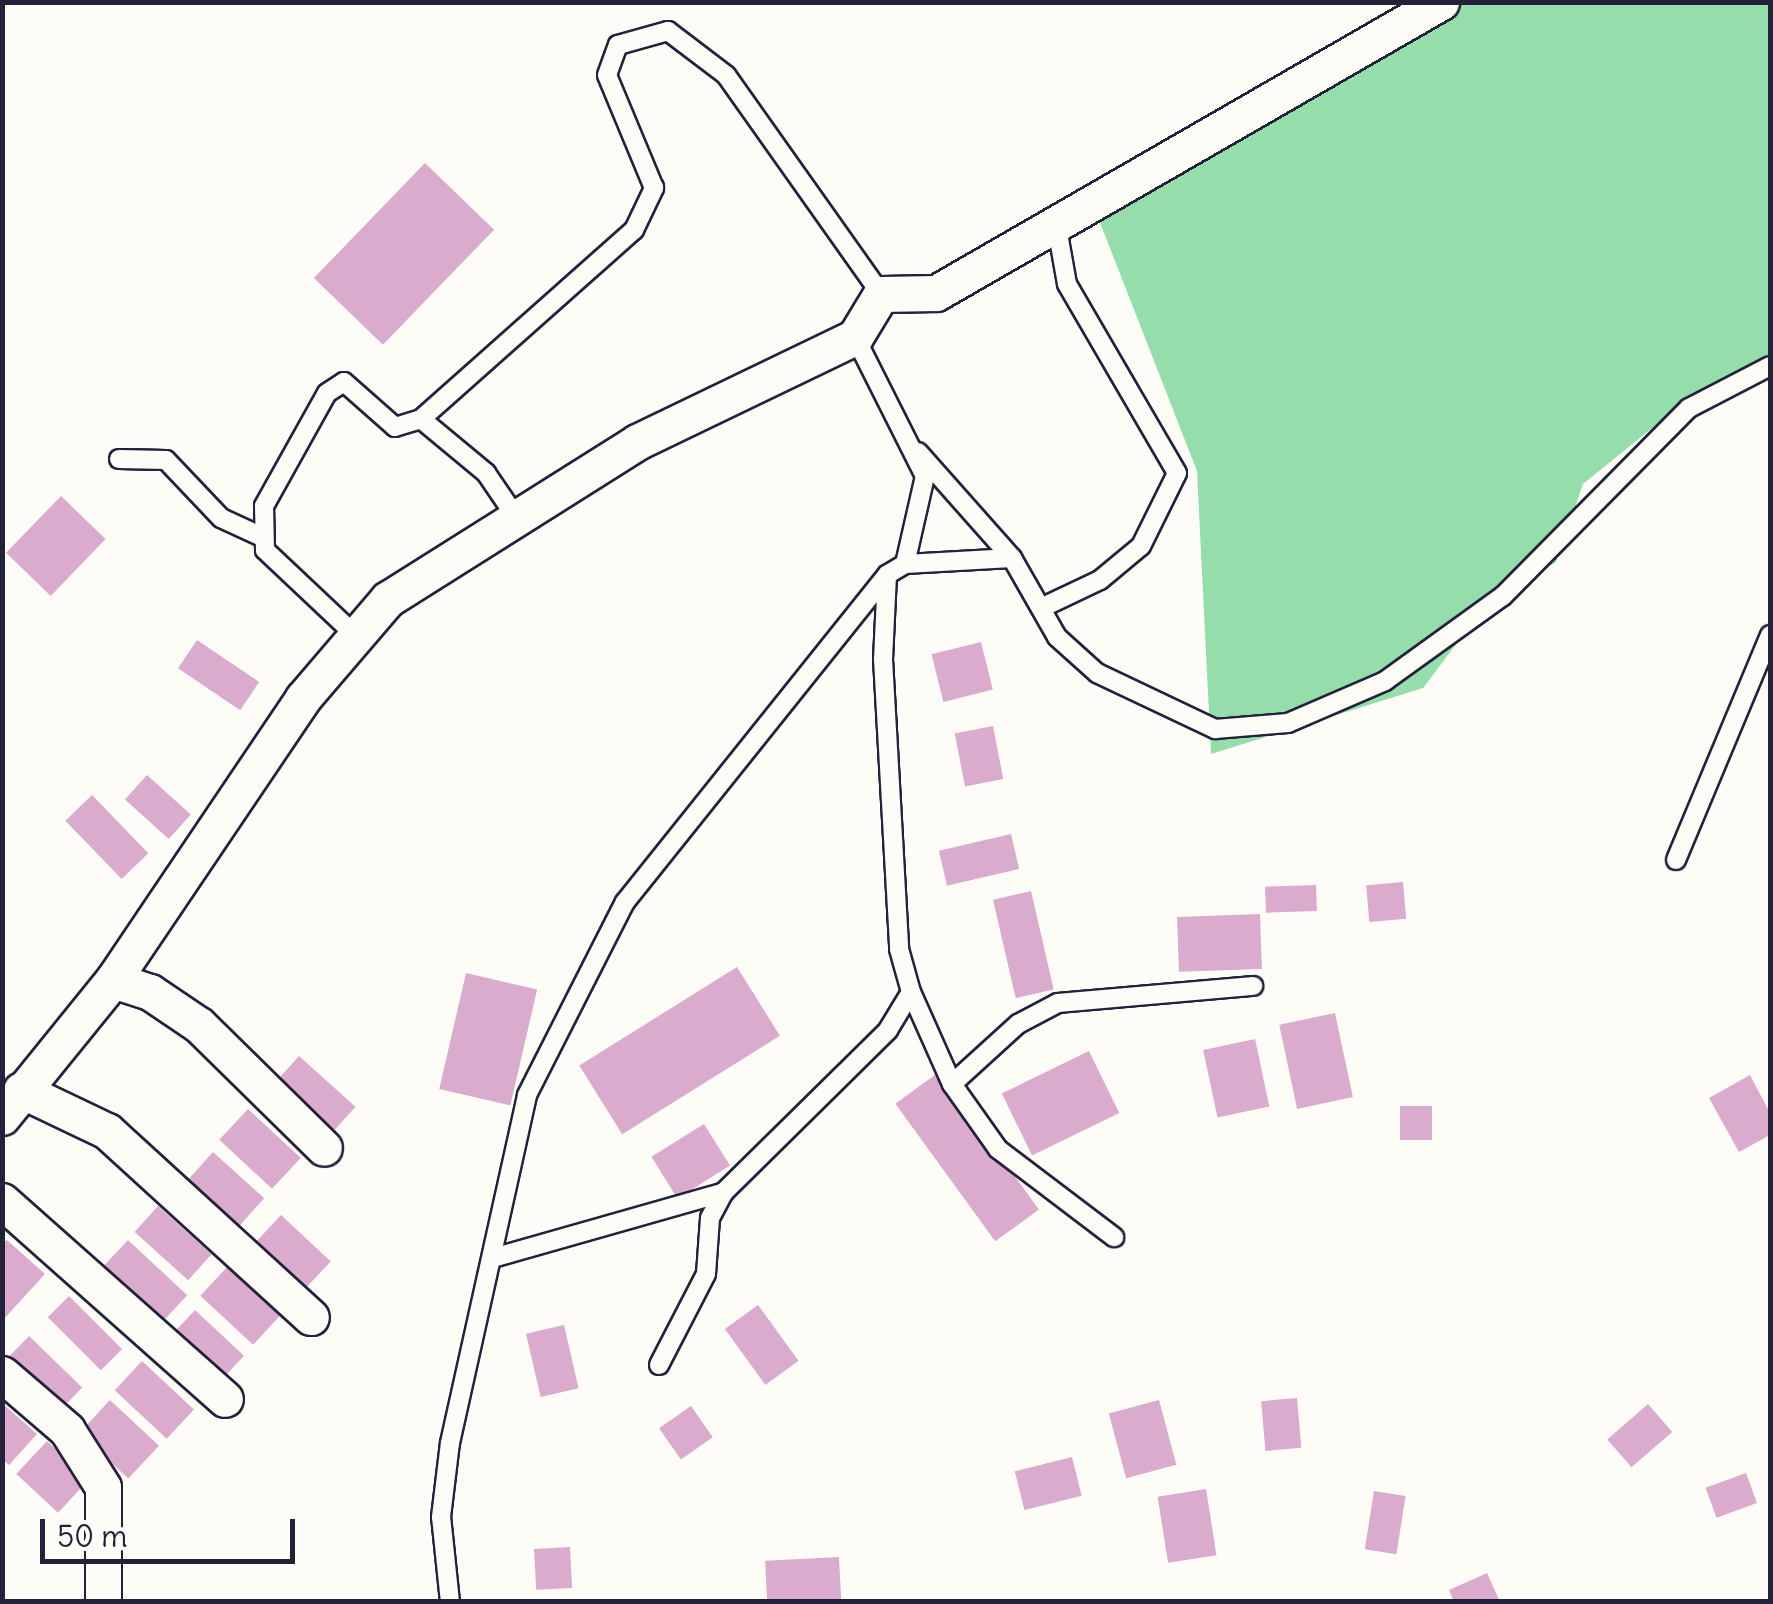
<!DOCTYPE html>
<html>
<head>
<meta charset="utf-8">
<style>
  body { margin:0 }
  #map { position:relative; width:1773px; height:1604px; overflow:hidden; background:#fdfcf7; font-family:Delius,sans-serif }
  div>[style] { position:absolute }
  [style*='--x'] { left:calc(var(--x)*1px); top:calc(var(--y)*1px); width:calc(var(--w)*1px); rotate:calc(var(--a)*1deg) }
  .green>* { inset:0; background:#95ddab }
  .building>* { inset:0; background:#daabcc; transform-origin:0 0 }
  .roads { filter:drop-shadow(2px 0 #22223b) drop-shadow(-2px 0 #22223b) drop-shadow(0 2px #22223b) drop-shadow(0 -2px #22223b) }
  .lane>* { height:18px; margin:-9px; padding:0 9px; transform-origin:9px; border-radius:9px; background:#fdfcf7 }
  .street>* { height:35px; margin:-17.5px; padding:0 17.5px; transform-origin:17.5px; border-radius:17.5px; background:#fdfcf7 }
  span { translate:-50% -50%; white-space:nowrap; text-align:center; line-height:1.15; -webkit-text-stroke:10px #fdfcf7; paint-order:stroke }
  .frame { position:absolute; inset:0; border:5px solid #22223b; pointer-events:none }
  .scale { position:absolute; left:40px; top:1519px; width:255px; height:45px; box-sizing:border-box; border:5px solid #22223b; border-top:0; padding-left:12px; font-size:30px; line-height:35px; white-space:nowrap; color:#22223b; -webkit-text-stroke:8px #fdfcf7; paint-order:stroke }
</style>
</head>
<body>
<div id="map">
  <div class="green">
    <i style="clip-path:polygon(1454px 3px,1770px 3px,1770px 358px,1683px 403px,1583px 484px,1556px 562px,1482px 610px,1423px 688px,1211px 754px,1197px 471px,1099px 220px)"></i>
  </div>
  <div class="building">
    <i style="left:425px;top:163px;width:96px;height:160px;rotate:44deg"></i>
    <i style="left:61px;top:496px;width:62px;height:79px;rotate:44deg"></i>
    <i style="left:197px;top:640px;width:75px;height:34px;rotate:34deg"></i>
    <i style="left:981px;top:642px;width:49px;height:51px;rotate:76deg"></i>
    <i style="left:993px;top:726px;width:54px;height:39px;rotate:79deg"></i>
    <i style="left:147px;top:775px;width:59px;height:33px;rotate:42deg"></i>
    <i style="left:92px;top:795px;width:81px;height:37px;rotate:46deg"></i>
    <i style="left:1011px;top:834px;width:36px;height:74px;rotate:77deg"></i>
    <i style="left:1403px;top:882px;width:37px;height:37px;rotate:85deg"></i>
    <i style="left:1316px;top:885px;width:26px;height:51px;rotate:88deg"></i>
    <i style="left:1031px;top:891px;width:101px;height:39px;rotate:77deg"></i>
    <i style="left:1260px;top:914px;width:55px;height:83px;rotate:88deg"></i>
    <i style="left:737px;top:967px;width:81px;height:186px;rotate:58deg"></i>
    <i style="left:466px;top:973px;width:73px;height:119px;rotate:13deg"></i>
    <i style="left:1335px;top:1013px;width:86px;height:57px;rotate:78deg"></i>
    <i style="left:1255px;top:1039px;width:69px;height:53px;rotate:78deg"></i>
    <i style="left:1089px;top:1051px;width:69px;height:97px;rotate:64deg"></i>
    <i style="left:299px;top:1056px;width:76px;height:43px;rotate:42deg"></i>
    <i style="left:939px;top:1072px;width:170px;height:54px;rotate:54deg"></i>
    <i style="clip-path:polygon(1750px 1075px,1770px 1113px,1770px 1135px,1739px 1152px,1709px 1098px)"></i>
    <i style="left:1432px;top:1106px;width:34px;height:32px;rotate:90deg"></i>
    <i style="left:248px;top:1109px;width:72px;height:42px;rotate:43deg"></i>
    <i style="left:704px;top:1124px;width:49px;height:62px;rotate:58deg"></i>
    <i style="left:213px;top:1152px;width:69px;height:43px;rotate:42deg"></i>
    <i style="left:158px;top:1206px;width:72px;height:35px;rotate:42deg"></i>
    <i style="left:281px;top:1215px;width:68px;height:42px;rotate:43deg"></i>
    <i style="clip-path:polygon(7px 1240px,45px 1274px,2px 1321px,2px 1244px)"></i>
    <i style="left:128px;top:1240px;width:81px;height:50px;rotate:43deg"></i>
    <i style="left:229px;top:1265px;width:72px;height:42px;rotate:43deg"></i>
    <i style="left:69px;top:1296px;width:75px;height:30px;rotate:45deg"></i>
    <i style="left:758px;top:1305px;width:69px;height:41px;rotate:54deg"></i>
    <i style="left:195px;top:1310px;width:67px;height:42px;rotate:43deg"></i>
    <i style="left:564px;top:1325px;width:65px;height:39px;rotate:77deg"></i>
    <i style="left:29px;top:1336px;width:74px;height:37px;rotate:44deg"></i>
    <i style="left:142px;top:1361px;width:71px;height:40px;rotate:43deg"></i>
    <i style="left:1297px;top:1398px;width:50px;height:36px;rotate:85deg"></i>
    <i style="left:110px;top:1400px;width:67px;height:45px;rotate:43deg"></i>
    <i style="left:1159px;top:1400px;width:67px;height:52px;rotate:75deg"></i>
    <i style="clip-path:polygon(2px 1403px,37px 1434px,9px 1465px,2px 1459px)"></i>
    <i style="left:1648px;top:1404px;width:37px;height:54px;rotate:49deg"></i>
    <i style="left:691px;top:1406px;width:38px;height:39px;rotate:55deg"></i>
    <i style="left:47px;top:1441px;width:57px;height:45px;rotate:43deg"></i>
    <i style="left:1072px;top:1457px;width:40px;height:59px;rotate:76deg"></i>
    <i style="left:1746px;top:1473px;width:32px;height:43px;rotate:70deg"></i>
    <i style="left:1206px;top:1489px;width:67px;height:49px;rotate:81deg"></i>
    <i style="left:1374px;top:1491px;width:32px;height:59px;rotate:9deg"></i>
    <i style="left:570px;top:1547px;width:41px;height:36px;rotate:87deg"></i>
    <i style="left:839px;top:1557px;width:45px;height:74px;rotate:87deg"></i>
    <i style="clip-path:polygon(1487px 1573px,1500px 1602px,1454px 1602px,1449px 1590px)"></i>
  </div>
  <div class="roads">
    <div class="lane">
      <i style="--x:855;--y:337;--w:156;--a:63.3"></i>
      <i style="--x:925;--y:476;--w:90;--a:102.8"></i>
      <i style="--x:905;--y:564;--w:21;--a:149"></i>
      <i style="--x:887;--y:575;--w:84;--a:92.7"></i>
      <i style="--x:883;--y:659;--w:290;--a:86.8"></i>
      <i style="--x:899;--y:949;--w:45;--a:74.4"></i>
      <i style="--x:911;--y:992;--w:101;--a:66"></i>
      <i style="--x:952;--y:1084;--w:80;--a:54.7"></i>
      <i style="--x:998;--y:1149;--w:146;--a:37.2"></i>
      <i style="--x:421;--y:419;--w:85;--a:39.7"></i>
      <i style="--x:486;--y:473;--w:50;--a:55.7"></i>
      <i style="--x:918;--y:452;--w:142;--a:48.4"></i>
      <i style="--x:1012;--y:558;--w:91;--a:60.3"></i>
      <i style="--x:1057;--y:637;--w:54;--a:42"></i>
      <i style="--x:1097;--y:673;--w:131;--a:25.4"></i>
      <i style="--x:1215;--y:729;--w:73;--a:-4.7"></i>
      <i style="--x:1288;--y:723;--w:106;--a:-23.4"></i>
      <i style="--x:1385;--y:681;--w:145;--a:-35.8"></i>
      <i style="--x:1503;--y:596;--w:264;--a:-45.3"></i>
      <i style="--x:1689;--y:408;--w:91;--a:-27.4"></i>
      <i style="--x:119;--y:459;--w:47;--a:1.2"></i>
      <i style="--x:166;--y:460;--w:80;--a:46.5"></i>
      <i style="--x:221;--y:518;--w:43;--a:24.8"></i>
      <i style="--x:905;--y:564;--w:107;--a:-3.2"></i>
      <i style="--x:1041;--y:608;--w:65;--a:-25.4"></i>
      <i style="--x:1100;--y:580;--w:53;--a:-39.7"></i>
      <i style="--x:1141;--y:546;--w:81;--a:-63.7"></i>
      <i style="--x:1177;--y:473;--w:219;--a:-120.2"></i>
      <i style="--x:1067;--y:284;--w:63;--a:-100.1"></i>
      <i style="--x:353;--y:633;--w:121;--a:-136.7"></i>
      <i style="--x:265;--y:550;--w:44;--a:-91.3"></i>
      <i style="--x:264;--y:506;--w:129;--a:-60.9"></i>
      <i style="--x:327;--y:393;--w:20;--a:-33"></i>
      <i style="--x:344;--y:382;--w:68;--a:41.4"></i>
      <i style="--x:395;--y:427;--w:27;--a:-17"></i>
      <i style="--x:421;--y:419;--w:285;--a:-41.6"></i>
      <i style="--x:634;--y:230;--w:47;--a:-64.5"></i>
      <i style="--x:654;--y:188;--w:122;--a:-112.6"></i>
      <i style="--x:607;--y:75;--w:32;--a:-70"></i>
      <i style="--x:618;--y:45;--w:52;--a:-15.6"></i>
      <i style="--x:668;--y:31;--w:73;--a:37.2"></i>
      <i style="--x:726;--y:75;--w:268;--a:54.7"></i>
      <i style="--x:1676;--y:860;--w:244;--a:-67.3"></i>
      <i style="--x:952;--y:1084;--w:89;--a:-42.3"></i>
      <i style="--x:1018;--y:1024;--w:45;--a:-27.7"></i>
      <i style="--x:1058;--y:1003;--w:196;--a:-5"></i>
      <i style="--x:493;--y:1258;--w:240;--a:-15.9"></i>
      <i style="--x:659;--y:1365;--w:102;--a:-62.7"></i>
      <i style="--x:706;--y:1274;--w:56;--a:-85.9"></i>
      <i style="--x:710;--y:1218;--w:30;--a:-62"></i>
      <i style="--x:724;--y:1192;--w:231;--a:-44.6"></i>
      <i style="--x:888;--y:1030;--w:44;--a:-58.8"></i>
      <i style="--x:450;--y:1602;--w:85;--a:-96"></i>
      <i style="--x:441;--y:1517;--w:75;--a:-83.1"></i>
      <i style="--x:450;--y:1443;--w:356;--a:-77.5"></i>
      <i style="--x:527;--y:1095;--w:216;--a:-63.1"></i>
      <i style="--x:625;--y:902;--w:419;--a:-51.3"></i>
    </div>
    <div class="street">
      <i style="--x:113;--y:980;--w:39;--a:18"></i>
      <i style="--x:150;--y:992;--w:59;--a:34"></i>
      <i style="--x:199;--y:1025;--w:175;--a:44.5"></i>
      <i style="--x:21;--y:1090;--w:95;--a:25.5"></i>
      <i style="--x:107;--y:1131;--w:276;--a:42.4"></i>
      <i style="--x:2;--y:1117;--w:176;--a:-51"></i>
      <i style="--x:113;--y:980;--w:340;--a:-56"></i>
      <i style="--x:303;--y:698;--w:130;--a:-49.4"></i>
      <i style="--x:388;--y:599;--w:294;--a:-32.2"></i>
      <i style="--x:637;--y:442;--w:242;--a:-25.7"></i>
      <i style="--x:855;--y:337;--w:50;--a:-58.8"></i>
      <i style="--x:881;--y:294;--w:55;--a:-1"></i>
      <i style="--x:936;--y:293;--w:583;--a:-29.95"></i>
      <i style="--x:2;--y:1201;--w:298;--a:41.6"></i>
      <i style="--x:2;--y:1374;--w:86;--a:40.7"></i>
      <i style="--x:67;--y:1430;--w:67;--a:57.7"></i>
      <i style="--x:103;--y:1487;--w:115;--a:90"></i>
    </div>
  </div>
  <div class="frame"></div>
  <div class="scale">50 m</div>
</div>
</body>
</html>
